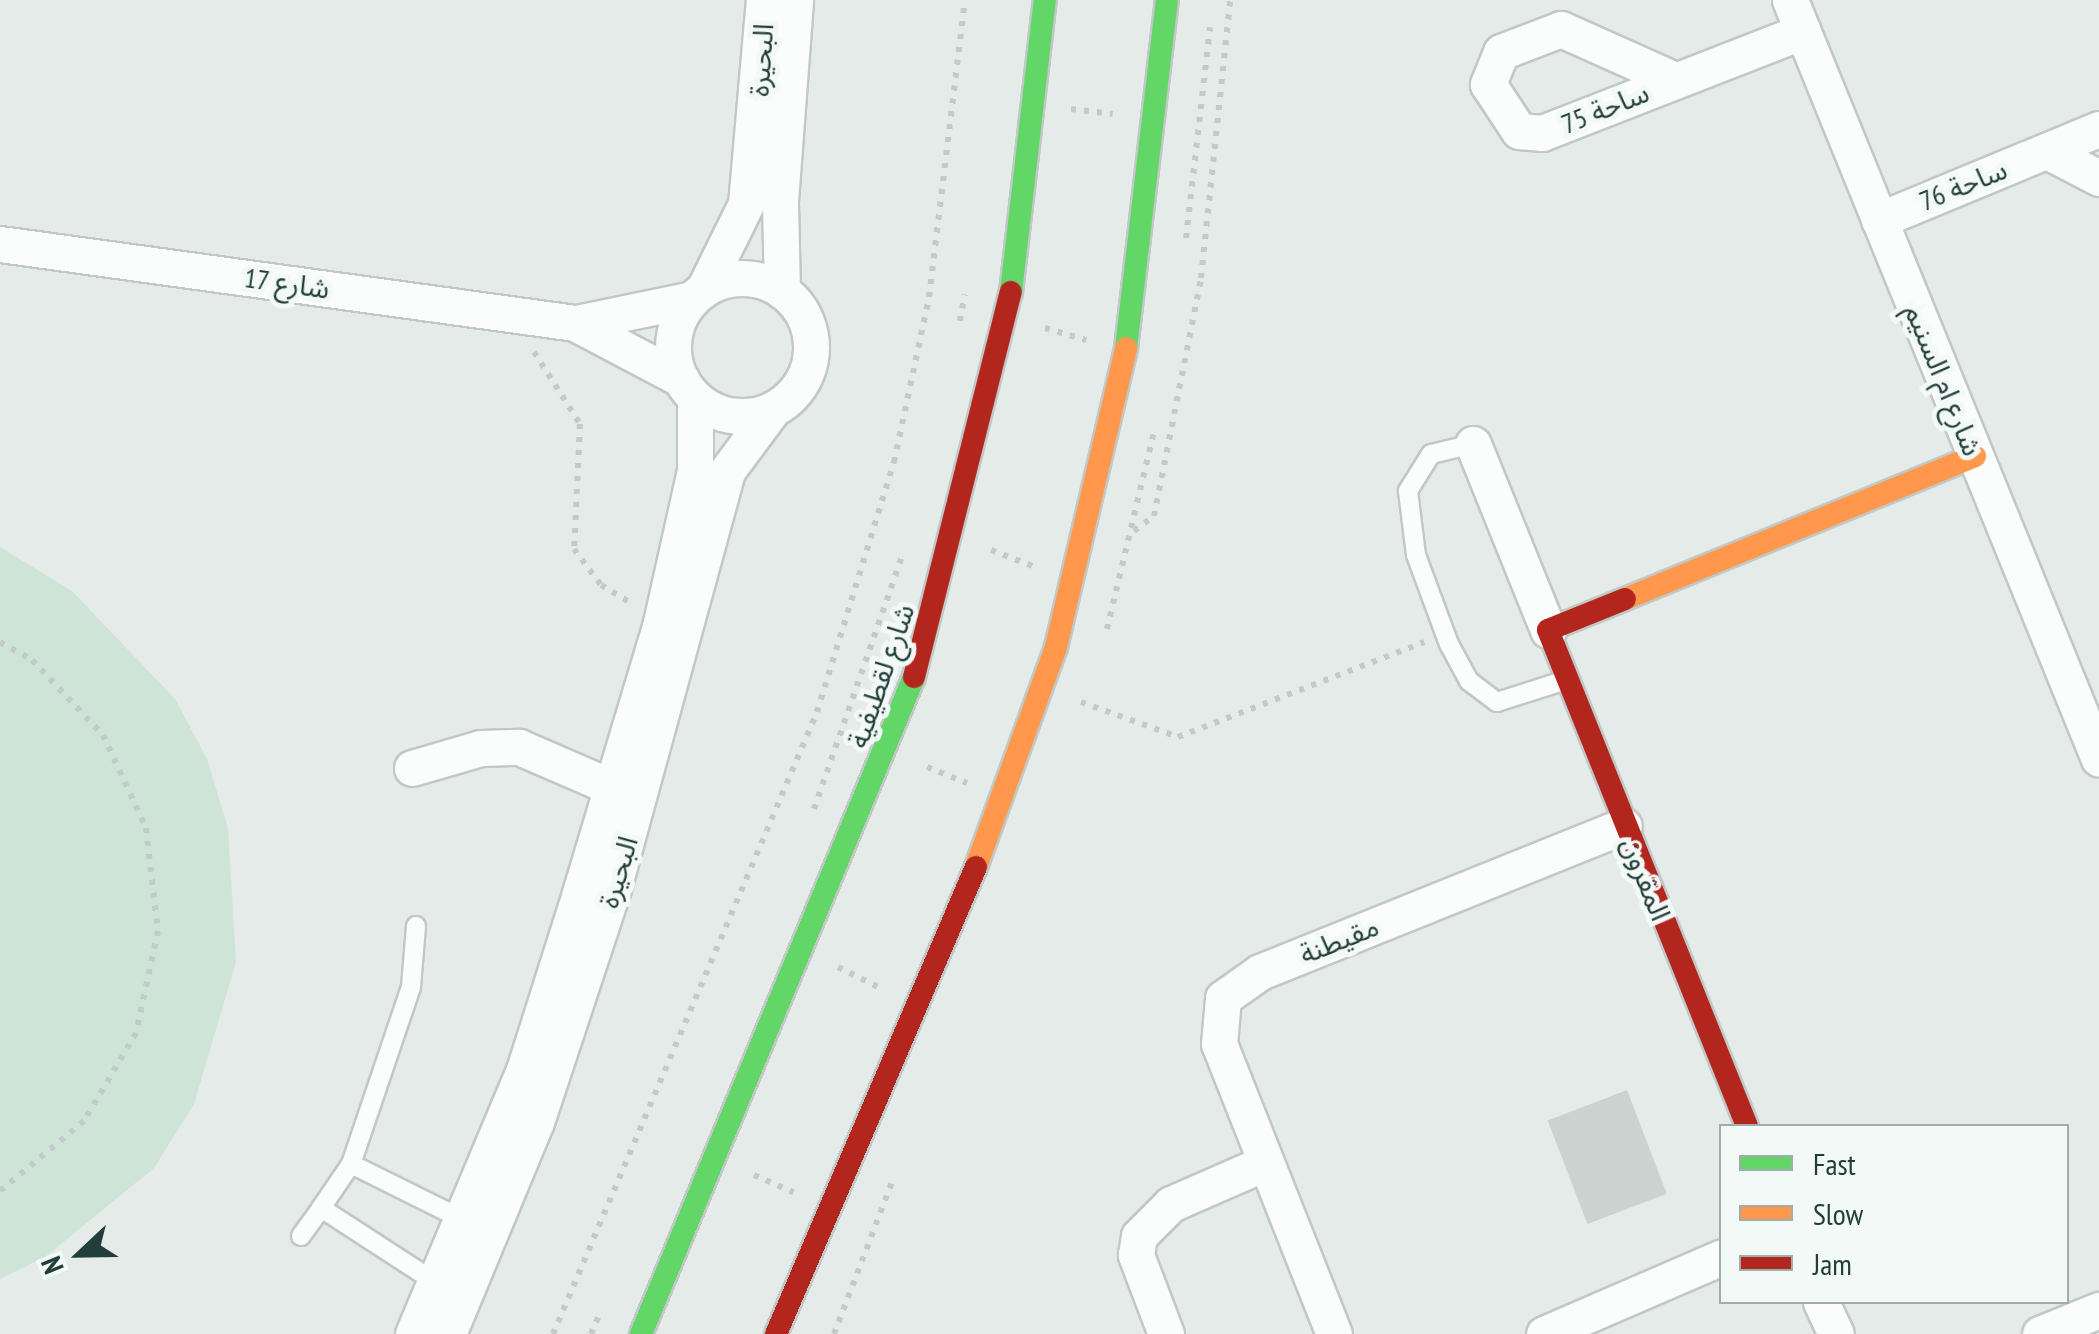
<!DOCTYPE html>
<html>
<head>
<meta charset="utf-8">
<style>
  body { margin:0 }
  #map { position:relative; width:2099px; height:1334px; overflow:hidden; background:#e5ebe9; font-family:"PT Sans Narrow","Noto Sans Arabic",sans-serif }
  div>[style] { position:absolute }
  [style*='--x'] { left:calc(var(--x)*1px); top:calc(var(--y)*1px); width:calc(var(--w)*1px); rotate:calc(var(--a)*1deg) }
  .green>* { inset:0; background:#cee4d7 }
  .building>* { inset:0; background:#ccd2d0; transform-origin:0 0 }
  .path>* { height:6px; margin-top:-3px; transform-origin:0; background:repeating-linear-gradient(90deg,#c1cbc9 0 5px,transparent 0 13px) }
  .roads { filter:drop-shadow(2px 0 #c2c8c6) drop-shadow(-2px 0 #c2c8c6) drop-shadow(0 2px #c2c8c6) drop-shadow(0 -2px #c2c8c6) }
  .lane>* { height:18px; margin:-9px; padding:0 9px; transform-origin:9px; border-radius:9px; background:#fbfcfc }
  .street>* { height:35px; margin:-17.5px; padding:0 17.5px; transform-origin:17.5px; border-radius:17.5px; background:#fbfcfc }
  .street>.ring { margin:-17.5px; padding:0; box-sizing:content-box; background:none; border:35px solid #fbfcfc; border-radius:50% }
  .fast>* { height:22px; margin:-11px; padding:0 11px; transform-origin:11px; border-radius:11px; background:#63d668 }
  .slow>* { height:22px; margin:-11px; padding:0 11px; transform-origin:11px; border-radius:11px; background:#ff974d }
  .jam>* { height:22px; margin:-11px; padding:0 11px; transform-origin:11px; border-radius:11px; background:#b3261e }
  span { translate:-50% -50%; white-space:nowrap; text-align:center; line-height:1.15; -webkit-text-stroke:10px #f3f9f7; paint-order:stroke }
  .street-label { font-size:28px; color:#223e3a }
  .legend { position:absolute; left:1719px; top:1124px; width:350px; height:180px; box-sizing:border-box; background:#f3f9f7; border:2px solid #9faeab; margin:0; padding:12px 18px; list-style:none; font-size:30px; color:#223e3a }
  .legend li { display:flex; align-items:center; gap:20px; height:50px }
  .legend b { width:50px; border:2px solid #9faeab }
  .north { position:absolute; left:30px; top:1204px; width:100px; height:100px; -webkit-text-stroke:8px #f3f9f7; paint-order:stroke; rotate:248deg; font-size:28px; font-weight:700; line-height:40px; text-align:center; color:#223e3a }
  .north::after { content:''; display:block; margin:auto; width:35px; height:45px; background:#223e3a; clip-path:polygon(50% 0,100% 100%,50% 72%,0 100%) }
</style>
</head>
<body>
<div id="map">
  <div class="green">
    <i style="clip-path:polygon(0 547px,72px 591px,175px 699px,207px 759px,228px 828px,236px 962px,194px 1104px,154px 1168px,45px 1257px,0 1279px)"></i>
  </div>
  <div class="building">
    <i style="left:1627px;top:1090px;width:111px;height:85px;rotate:69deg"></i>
  </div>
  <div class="path">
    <i style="--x:1071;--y:109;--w:42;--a:6.8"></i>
    <i style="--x:1186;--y:238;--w:212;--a:-83.5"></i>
    <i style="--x:960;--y:321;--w:27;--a:-80"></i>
    <i style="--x:1045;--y:328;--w:43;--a:16.3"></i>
    <i style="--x:534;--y:352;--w:85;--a:57.4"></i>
    <i style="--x:580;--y:424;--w:125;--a:92.7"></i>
    <i style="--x:574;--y:549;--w:45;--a:53.1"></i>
    <i style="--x:601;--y:585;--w:35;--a:31"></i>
    <i style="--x:1134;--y:531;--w:25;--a:-37"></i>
    <i style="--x:1154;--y:516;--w:243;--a:-78.8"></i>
    <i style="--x:1201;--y:278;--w:280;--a:-84"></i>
    <i style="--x:991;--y:550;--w:47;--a:21.1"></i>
    <i style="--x:1107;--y:629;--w:207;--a:-76.6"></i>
    <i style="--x:0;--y:642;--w:37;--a:29"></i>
    <i style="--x:32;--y:660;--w:103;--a:46.6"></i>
    <i style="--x:103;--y:735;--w:102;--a:65.2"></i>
    <i style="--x:146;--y:828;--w:104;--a:83.4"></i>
    <i style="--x:158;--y:931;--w:104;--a:102.2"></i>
    <i style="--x:136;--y:1033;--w:102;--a:120.6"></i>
    <i style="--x:84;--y:1121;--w:109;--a:140.2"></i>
    <i style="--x:1081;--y:702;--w:103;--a:19.8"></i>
    <i style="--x:1178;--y:737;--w:264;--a:-21.1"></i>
    <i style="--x:927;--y:767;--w:43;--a:21.8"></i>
    <i style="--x:814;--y:809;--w:273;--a:-70.8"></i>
    <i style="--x:838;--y:967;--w:47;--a:26.6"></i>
    <i style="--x:754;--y:1175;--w:43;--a:23.6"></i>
    <i style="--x:553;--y:1334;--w:676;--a:-67"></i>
    <i style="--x:817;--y:712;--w:262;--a:-72.9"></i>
    <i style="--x:894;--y:462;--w:169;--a:-78"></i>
    <i style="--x:929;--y:297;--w:299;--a:-83.1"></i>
    <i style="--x:591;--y:1334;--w:23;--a:-67"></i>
    <i style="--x:834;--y:1334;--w:168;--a:-69.1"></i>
  </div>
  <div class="roads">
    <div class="lane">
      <i style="--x:1473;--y:444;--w:43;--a:166.6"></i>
      <i style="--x:1431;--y:454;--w:44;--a:121.9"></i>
      <i style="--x:1408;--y:491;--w:64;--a:82.9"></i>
      <i style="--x:1416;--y:555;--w:95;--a:69.7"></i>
      <i style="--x:1449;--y:644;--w:42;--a:61.6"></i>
      <i style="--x:1469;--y:681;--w:35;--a:37"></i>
      <i style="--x:1497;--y:702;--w:72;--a:-17.7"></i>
      <i style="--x:416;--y:926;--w:61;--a:94.7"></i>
      <i style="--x:411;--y:987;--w:187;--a:108.7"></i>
      <i style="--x:351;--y:1164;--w:124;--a:26.4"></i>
      <i style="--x:321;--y:1208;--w:53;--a:-55.7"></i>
      <i style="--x:301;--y:1236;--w:34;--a:-54"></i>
      <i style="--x:321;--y:1208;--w:136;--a:33"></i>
    </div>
    <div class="street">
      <i style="--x:1790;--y:0;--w:819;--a:67.85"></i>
      <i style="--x:1675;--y:80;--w:125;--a:-155.9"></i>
      <i style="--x:1561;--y:29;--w:64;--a:159"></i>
      <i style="--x:1501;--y:52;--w:35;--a:112"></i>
      <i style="--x:1488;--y:84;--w:56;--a:56.6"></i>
      <i style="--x:1519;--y:131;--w:23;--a:5"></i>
      <i style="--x:1542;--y:133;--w:280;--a:-21.3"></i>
      <i style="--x:2047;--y:151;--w:59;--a:27.4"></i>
      <i style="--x:1879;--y:220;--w:238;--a:-22.5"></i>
      <i style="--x:0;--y:244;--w:580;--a:7.82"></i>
      <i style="--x:575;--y:323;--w:120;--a:27.8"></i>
      <i class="ring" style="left:673px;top:278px;width:103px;height:103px"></i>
      <i style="--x:704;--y:289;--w:95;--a:-63.7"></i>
      <i style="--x:746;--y:204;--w:205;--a:-85"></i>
      <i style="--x:782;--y:291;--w:90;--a:-91.3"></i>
      <i style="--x:780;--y:201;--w:202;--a:-85.7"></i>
      <i style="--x:576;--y:323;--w:118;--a:-11.7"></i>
      <i style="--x:1473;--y:444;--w:201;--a:68"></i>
      <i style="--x:412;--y:768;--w:72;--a:-16.2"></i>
      <i style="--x:481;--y:748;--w:38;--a:-2"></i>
      <i style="--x:519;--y:747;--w:121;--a:23.4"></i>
      <i style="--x:1821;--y:1302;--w:35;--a:65"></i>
      <i style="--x:413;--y:1334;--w:286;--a:-67.2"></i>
      <i style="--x:524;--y:1070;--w:186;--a:-72.4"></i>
      <i style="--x:580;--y:893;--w:278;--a:-73.3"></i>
      <i style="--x:660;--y:627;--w:160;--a:-77.4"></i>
      <i style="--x:695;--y:471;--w:73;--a:-90"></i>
      <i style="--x:448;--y:1334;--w:230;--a:-67.5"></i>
      <i style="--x:536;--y:1122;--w:242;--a:-71.7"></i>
      <i style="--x:612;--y:892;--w:436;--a:-74.7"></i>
      <i style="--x:727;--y:471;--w:77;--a:-53.4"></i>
      <i style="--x:1166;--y:1334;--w:85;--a:-110.8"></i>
      <i style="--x:1136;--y:1255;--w:19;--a:-81"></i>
      <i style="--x:1139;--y:1236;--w:45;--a:-45"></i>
      <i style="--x:1171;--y:1204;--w:103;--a:-23.6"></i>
      <i style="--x:1334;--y:1334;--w:312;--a:-111.6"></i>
      <i style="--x:1219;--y:1044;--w:46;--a:-85"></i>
      <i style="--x:1223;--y:998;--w:45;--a:-35.1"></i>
      <i style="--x:1260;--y:972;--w:392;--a:-21.9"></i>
      <i style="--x:1544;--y:1334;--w:194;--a:-23.4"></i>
      <i style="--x:2040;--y:1334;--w:64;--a:-22.1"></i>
    </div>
    <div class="fast">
      <i style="--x:1011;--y:292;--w:294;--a:-83.4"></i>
      <i style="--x:1126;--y:348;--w:350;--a:-83.3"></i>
      <i style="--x:641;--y:1334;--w:711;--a:-67.44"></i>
    </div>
    <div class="slow">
      <i style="--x:1625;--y:599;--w:378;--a:-22.2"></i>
      <i style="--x:976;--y:867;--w:234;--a:-70"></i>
      <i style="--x:1056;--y:647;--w:307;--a:-76.8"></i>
    </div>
    <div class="jam">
      <i style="--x:1625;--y:599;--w:83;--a:158.1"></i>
      <i style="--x:1548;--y:630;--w:534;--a:68.14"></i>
      <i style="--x:914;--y:677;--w:397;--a:-75.9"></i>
      <i style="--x:776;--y:1334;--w:508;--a:-66.82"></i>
    </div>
  </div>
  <div class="street-label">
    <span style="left:761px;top:60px;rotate:-86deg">البحيرة</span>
    <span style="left:1605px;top:108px;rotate:-22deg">ساحة 75</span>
    <span style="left:1963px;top:185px;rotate:-22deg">ساحة 76</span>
    <span style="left:287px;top:283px;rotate:8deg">شارع 17</span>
    <span style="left:1944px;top:380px;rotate:68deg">شارع ام السنيم</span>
    <span style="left:881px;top:676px;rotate:-71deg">شارع لقطيفية</span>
    <span style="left:618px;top:872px;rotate:-73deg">البحيرة</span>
    <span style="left:1646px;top:879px;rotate:68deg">المقرون</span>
    <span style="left:1339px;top:940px;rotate:-22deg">مقيطنة</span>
  </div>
  <ul class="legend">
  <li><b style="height:12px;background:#63d668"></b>Fast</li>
  <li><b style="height:12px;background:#ff974d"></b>Slow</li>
  <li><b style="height:12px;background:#b3261e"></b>Jam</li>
  </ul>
  <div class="north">N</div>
</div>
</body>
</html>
